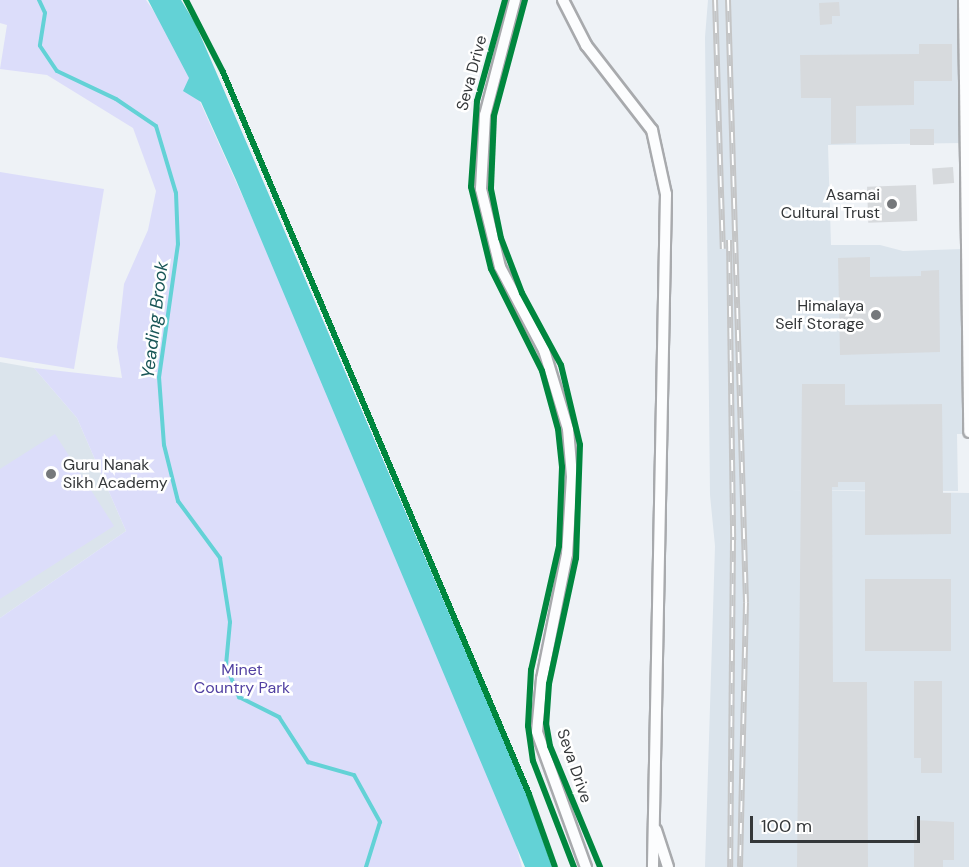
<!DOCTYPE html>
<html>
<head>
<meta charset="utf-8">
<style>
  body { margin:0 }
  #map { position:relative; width:969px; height:867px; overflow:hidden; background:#eef2f6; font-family:"DM Sans",sans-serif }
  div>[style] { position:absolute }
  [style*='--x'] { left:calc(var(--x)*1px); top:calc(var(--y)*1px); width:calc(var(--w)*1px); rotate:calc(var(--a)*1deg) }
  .built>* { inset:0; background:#dbe4ec }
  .green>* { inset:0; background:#dcddfa }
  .water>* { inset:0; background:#63d2d6 }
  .stream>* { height:4px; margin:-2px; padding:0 2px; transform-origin:2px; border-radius:2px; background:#63d2d6 }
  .building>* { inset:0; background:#d7dadd; transform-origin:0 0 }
  .roads { filter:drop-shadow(2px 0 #a8aaad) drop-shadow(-2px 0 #a8aaad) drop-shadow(0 2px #a8aaad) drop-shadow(0 -2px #a8aaad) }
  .street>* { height:10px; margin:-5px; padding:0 5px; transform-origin:5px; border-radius:5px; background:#fcfdfe }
  .rail>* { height:6px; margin-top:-3px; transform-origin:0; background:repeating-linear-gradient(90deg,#fff 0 11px,#c4c5c6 0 22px); box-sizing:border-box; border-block:2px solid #c4c5c6 }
  .cycleway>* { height:6px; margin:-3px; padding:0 3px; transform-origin:3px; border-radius:3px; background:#00873e }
  .dots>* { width:16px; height:16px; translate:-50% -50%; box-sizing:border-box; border:3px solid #fff; border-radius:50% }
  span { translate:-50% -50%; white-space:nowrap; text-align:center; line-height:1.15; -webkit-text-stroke:5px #fff; paint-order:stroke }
  .street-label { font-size:16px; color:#343739 }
  .poi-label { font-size:16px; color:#343739 }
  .right { translate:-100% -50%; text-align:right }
  .left { translate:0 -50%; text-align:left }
  .park-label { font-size:16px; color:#5241a2 }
  .water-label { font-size:18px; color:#195657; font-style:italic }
  .scale { position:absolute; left:750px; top:816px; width:170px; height:27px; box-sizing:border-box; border:3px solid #343739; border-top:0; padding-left:8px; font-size:18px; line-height:21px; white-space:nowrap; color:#343739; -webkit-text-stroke:4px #fff; paint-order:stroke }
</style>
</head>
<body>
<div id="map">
  <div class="built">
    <i style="clip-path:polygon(708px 0,960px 0,962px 143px,828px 145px,831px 245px,880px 245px,903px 251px,963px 249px,967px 434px,957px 434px,958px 491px,790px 490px,969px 493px,969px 867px,705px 867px,715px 546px,710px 495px,705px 37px)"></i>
    <i style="clip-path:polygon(0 362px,34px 368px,77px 418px,126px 531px,0 618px)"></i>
  </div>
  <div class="green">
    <i style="clip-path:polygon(0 0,146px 0,169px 33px,291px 304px,511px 825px,522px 867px,0 867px,0 618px,126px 531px,77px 418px,34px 368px,122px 378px,117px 347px,124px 284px,148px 230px,156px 191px,133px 128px,47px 75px,0 69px,7px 25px,0 23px)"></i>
    <i style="clip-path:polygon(0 172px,104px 189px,74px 369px,0 357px)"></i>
    <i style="clip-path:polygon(55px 434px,114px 526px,0 599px,0 469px)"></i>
  </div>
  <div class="water">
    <i style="clip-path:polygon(148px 0,181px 0,195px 23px,526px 792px,552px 867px,525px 867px,236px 180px,201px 102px,183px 91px,189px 78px)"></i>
  </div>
  <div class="stream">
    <i style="--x:39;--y:0;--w:14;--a:65"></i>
    <i style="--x:45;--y:13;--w:33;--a:99"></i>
    <i style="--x:40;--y:46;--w:30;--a:56"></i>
    <i style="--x:57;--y:71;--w:65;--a:25.4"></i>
    <i style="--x:116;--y:99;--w:48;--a:34"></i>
    <i style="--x:156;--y:126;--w:70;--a:73.4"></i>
    <i style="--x:176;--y:193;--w:51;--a:87.8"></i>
    <i style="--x:178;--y:244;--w:134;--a:98.1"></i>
    <i style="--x:159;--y:377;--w:68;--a:85.8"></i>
    <i style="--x:164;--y:445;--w:58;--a:76"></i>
    <i style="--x:178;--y:501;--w:71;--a:53.6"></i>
    <i style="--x:220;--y:558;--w:65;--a:81.1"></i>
    <i style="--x:230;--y:622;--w:43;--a:95.3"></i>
    <i style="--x:226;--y:665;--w:35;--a:68"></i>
    <i style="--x:239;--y:697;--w:45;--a:26.6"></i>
    <i style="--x:279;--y:717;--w:54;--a:57.2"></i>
    <i style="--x:308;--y:762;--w:48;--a:15.8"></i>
    <i style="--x:354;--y:775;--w:54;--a:61"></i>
    <i style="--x:380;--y:822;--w:47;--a:107.3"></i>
  </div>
  <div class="building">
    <i style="clip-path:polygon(839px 2px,840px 16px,832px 16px,832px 24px,820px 25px,819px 3px)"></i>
    <i style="clip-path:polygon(919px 44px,952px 44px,952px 81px,914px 81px,914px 105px,856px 106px,856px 143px,831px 144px,831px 98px,801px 98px,800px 55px,919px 54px)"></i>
    <i style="left:910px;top:129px;width:24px;height:16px"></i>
    <i style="left:953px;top:167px;width:16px;height:21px;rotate:86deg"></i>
    <i style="left:916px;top:185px;width:36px;height:49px;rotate:88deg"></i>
    <i style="clip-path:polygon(870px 257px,870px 277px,921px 276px,921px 271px,939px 270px,940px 352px,840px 355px,838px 258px)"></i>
    <i style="clip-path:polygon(802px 384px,845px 384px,845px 405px,942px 404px,943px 493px,951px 493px,951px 534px,865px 535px,865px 482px,838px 482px,838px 487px,832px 487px,833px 682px,867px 682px,868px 867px,797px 867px)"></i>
    <i style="left:865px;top:579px;width:86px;height:72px"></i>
    <i style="clip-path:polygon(914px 681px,942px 681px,942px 773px,921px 773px,921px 758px,914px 758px)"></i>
    <i style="clip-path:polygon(914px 820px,954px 822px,954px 860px,943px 860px,943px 867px,914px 867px)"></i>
  </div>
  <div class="roads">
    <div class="street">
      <i style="--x:515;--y:0;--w:119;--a:104.6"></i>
      <i style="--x:485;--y:115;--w:74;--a:93.1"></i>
      <i style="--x:481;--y:189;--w:80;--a:76.3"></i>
      <i style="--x:500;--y:267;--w:94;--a:62.1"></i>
      <i style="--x:544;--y:350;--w:83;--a:73.1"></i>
      <i style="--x:568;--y:429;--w:48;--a:85.2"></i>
      <i style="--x:572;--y:477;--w:77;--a:93.7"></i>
      <i style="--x:567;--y:554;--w:127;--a:101.3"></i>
      <i style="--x:542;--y:679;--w:53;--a:95.4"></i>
      <i style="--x:537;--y:732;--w:144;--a:70.1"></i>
      <i style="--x:563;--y:0;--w:51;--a:62.9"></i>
      <i style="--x:586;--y:45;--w:108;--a:52.2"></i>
      <i style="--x:652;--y:130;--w:66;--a:77.7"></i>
      <i style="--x:666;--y:194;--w:673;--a:91.11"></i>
      <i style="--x:964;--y:0;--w:432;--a:89.3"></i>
      <i style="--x:656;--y:830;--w:39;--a:72"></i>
    </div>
  </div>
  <div class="rail">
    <i style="--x:715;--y:0;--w:249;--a:88.2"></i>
    <i style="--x:728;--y:0;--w:603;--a:88.29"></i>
    <i style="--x:746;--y:603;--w:264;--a:91.3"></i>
    <i style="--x:729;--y:240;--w:300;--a:89.2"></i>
    <i style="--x:733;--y:540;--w:327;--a:90.5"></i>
  </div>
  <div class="cycleway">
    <i style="--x:186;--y:0;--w:81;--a:62.8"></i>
    <i style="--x:223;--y:72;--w:784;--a:67.03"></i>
    <i style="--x:529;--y:794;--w:77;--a:70.4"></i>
    <i style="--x:505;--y:0;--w:105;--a:105.5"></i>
    <i style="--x:477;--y:101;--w:86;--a:94"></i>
    <i style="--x:471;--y:187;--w:84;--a:76.3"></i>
    <i style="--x:491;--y:269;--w:114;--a:63.4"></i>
    <i style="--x:542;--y:371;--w:60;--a:74.6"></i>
    <i style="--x:558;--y:429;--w:38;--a:84"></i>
    <i style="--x:562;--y:467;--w:79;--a:92.2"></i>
    <i style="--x:559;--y:546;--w:127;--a:102.7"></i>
    <i style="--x:531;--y:670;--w:56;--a:93.1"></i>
    <i style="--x:528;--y:726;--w:35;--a:82"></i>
    <i style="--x:533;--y:761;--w:114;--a:68.9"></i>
    <i style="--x:525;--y:0;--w:120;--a:105"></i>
    <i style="--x:494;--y:116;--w:73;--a:92.4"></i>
    <i style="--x:491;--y:189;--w:50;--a:78.5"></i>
    <i style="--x:501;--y:238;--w:59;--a:69.1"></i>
    <i style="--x:522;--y:293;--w:82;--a:61.6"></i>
    <i style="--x:561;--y:365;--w:82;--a:76.6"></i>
    <i style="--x:580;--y:445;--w:113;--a:92"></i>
    <i style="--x:576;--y:558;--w:129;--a:102.1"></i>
    <i style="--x:549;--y:684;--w:39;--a:94"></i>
    <i style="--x:546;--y:723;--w:23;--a:80"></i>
    <i style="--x:550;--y:746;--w:131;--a:67.5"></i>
  </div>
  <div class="dots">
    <i style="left:892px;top:204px;background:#75787b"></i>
    <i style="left:876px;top:315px;background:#75787b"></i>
    <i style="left:51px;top:474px;background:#75787b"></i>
  </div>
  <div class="street-label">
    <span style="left:472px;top:73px;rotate:-75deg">Seva Drive</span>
    <span style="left:574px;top:766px;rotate:71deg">Seva Drive</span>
  </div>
  <div class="poi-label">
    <span class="right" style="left:880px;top:204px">Asamai<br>Cultural Trust</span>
    <span class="right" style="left:864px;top:315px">Himalaya<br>Self Storage</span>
    <span class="left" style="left:63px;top:474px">Guru Nanak<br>Sikh Academy</span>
  </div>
  <div class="park-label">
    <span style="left:242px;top:679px">Minet<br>Country Park</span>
  </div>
  <div class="water-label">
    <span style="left:155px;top:320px;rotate:-83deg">Yeading Brook</span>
  </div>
  <div class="scale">100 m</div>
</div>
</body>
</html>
